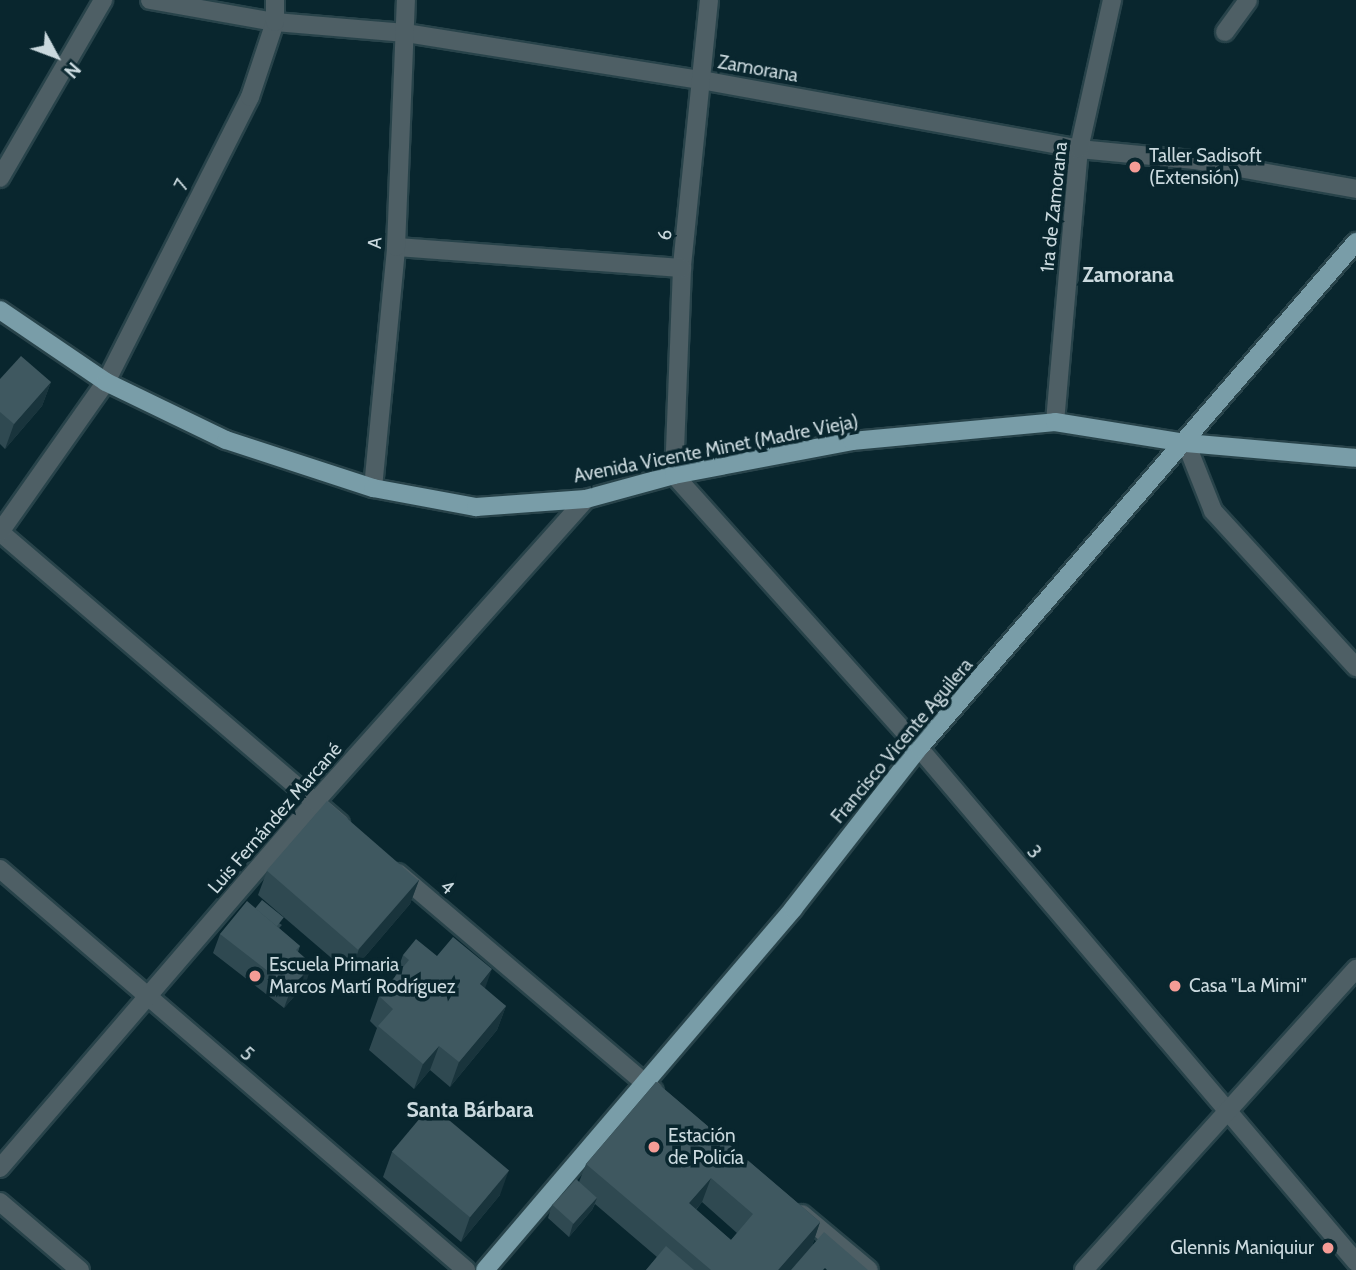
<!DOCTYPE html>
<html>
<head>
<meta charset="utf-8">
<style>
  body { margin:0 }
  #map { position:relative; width:1356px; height:1270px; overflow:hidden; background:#09262e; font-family:Cabin,sans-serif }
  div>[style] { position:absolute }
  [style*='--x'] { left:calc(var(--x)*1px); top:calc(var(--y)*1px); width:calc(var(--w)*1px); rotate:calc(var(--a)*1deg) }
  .roads { filter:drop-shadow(2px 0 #28434a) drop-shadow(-2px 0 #28434a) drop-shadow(0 2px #28434a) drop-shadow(0 -2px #28434a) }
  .minor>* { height:18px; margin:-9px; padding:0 9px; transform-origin:9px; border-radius:9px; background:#4e5f65 }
  .major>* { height:18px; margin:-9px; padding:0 9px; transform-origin:9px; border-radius:9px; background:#799da8 }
  .wall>* { inset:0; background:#2f4951 }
  .shaded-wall>* { inset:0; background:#19343c }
  .building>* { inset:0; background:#3f5860; transform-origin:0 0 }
  .dots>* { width:19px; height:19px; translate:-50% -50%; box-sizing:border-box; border:4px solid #09262e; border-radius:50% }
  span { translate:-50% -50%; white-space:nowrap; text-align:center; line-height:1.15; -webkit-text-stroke:7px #09262e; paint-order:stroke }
  .street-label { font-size:19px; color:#cad9de }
  .poi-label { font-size:19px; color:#cad9de }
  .left { translate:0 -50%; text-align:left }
  .right { translate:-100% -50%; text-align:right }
  .neighbourhood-label { font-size:21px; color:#cad9de; font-weight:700 }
  .north { position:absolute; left:21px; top:21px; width:70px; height:70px; -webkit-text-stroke:5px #09262e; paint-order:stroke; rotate:131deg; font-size:19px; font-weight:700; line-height:28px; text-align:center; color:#cad9de }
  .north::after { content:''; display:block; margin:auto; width:24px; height:32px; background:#cad9de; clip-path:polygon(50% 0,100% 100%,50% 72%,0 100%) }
</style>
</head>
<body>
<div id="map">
  <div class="roads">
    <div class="minor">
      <i style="--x:150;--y:0;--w:127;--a:10"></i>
      <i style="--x:275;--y:22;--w:131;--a:4.8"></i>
      <i style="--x:406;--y:33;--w:299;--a:9.1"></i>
      <i style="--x:701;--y:80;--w:384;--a:10.3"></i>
      <i style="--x:1079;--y:149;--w:116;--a:5.5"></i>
      <i style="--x:1194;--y:160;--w:165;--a:10.1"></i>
      <i style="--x:709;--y:0;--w:269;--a:95.8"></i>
      <i style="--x:682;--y:268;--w:207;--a:92.2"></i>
      <i style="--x:674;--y:475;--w:367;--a:48.1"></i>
      <i style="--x:919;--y:748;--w:675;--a:49.63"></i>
      <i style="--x:1225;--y:32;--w:39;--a:-54"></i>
      <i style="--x:0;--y:178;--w:206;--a:-59.9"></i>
      <i style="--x:396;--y:247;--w:287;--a:4.2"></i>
      <i style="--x:1055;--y:422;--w:274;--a:-85"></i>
      <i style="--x:1079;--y:149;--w:153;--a:-77.5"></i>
      <i style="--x:1186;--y:443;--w:73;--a:68.3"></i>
      <i style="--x:1213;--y:511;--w:212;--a:47.5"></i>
      <i style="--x:373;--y:488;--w:242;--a:-84.5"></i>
      <i style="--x:396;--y:247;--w:247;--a:-87.7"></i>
      <i style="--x:0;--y:532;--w:448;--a:40.6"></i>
      <i style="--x:0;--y:532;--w:184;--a:-54.8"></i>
      <i style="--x:106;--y:382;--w:319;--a:-63.2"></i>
      <i style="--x:250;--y:97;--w:79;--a:-71.6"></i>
      <i style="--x:275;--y:22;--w:22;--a:-90"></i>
      <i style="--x:0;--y:869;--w:615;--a:40.71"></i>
      <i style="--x:398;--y:873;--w:336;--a:40.4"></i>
      <i style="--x:0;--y:1168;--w:483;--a:-49.3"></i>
      <i style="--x:315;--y:802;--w:407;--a:-48.2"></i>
      <i style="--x:0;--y:1202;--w:105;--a:40.4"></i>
      <i style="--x:802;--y:1214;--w:87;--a:39.9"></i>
      <i style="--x:1084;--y:1270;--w:406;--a:-47.9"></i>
    </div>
    <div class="major">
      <i style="--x:0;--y:310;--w:128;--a:34.2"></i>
      <i style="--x:106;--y:382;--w:133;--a:25.8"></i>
      <i style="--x:226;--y:440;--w:155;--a:18.1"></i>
      <i style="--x:373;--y:488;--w:105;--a:10.5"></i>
      <i style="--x:476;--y:507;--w:110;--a:-4.2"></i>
      <i style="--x:586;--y:499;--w:91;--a:-15.3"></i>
      <i style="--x:674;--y:475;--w:181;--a:-10.8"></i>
      <i style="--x:852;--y:441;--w:204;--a:-5.3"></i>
      <i style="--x:1055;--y:422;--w:133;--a:9.1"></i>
      <i style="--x:1186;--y:443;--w:171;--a:5"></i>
      <i style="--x:485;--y:1270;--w:475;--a:-49.5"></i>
      <i style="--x:793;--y:909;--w:204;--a:-52"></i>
      <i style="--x:919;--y:748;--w:669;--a:-49.18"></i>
    </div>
  </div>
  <div class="wall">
    <i style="clip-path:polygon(0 379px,51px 382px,42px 406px,5px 449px,0 444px)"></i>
    <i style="clip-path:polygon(267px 871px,419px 880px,410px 904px,350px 974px,258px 895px)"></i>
    <i style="clip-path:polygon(255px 908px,282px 925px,279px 928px,300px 946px,298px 952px,306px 983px,284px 1008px,213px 953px,220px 934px)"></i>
    <i style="clip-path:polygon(403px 955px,437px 956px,506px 1006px,497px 1030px,450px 1087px,430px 1070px,414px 1089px,369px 1050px,377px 1028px,370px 1021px,379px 996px,395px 977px)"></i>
    <i style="clip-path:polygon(evenodd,656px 1082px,820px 1222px,812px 1246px,791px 1270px,646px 1270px,657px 1257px,595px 1204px,592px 1210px,569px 1237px,548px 1218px,552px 1205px,579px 1182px,586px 1164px,656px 1082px,702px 1202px,737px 1233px,731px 1240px,696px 1210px,702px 1202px)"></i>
    <i style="clip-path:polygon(392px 1152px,500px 1195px,461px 1242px,383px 1177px)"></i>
  </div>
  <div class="shaded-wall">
    <i style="clip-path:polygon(51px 382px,42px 406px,5px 449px,14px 424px)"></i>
    <i style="clip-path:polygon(419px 880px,410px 904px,350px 974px,359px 949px)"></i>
    <i style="clip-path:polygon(312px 964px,306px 983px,284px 1008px,291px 989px)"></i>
    <i style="clip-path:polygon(492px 969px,483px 994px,480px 984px)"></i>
    <i style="clip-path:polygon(506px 1006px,497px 1030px,450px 1087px,459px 1062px)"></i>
    <i style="clip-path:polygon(439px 1046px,430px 1070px,414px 1089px,423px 1064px)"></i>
    <i style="clip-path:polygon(509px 1170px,500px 1195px,461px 1242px,470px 1217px)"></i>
    <i style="clip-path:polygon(711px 1178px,702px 1202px,680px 1228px,689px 1203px)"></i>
    <i style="clip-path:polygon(597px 1198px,592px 1210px,569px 1237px,573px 1224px)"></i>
    <i style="clip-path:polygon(820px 1222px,812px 1246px,791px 1270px,778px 1270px)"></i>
  </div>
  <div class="building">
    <i style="clip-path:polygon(21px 356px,51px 382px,14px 424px,0 412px,0 379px)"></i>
    <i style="left:327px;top:801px;width:121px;height:92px;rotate:41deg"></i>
    <i style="left:262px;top:900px;width:28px;height:11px;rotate:39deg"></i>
    <i style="clip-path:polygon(247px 901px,300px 946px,296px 950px,312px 964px,291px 989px,220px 934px)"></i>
    <i style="clip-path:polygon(453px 937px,492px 969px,480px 984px,506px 1006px,459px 1062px,439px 1046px,423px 1064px,378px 1026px,393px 1009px,379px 996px,409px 960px,403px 955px,416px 939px,437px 956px)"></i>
    <i style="clip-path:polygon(evenodd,656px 1082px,820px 1222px,778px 1270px,711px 1270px,586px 1164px,656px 1082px,711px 1178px,753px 1214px,731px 1240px,689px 1203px,711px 1178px)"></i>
    <i style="left:431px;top:1105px;width:102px;height:61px;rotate:40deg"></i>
    <i style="left:576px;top:1179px;width:28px;height:35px;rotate:42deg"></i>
    <i style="clip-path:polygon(824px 1232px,868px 1270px,827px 1270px,825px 1268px,823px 1270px,791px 1270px)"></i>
    <i style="clip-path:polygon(666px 1246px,694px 1270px,646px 1270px)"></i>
  </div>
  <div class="dots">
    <i style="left:1135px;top:167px;background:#f59c96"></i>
    <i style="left:255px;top:976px;background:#f59c96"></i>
    <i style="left:1175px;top:986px;background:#f59c96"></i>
    <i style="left:654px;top:1147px;background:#f59c96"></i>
    <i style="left:1328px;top:1248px;background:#f59c96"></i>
  </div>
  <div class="street-label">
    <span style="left:758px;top:69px;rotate:10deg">Zamorana</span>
    <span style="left:182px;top:185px;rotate:-63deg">7</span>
    <span style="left:1054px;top:207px;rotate:-84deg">1ra de Zamorana</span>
    <span style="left:665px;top:235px;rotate:-84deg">6</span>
    <span style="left:375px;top:243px;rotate:-86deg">A</span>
    <span style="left:716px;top:449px;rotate:-11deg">Avenida Vicente Minet (Madre Vieja)</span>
    <span style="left:902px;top:741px;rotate:-50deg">Francisco Vicente Aguilera</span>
    <span style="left:275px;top:818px;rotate:-49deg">Luis Fernández Marcané</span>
    <span style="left:1034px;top:852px;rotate:50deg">3</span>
    <span style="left:447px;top:887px;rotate:40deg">4</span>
    <span style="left:247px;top:1054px;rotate:41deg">5</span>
  </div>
  <div class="poi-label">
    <span class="left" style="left:1149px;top:167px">Taller Sadisoft<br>(Extensión)</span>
    <span class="left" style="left:269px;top:976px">Escuela Primaria<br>Marcos Martí Rodríguez</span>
    <span class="left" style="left:1189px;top:986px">Casa "La Mimi"</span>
    <span class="left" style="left:668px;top:1147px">Estación<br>de Policía</span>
    <span class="right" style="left:1314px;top:1248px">Glennis Maniquiur</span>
  </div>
  <div class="neighbourhood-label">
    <span style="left:1128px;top:275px">Zamorana</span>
    <span style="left:470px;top:1110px">Santa Bárbara</span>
  </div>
  <div class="north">N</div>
</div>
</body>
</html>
